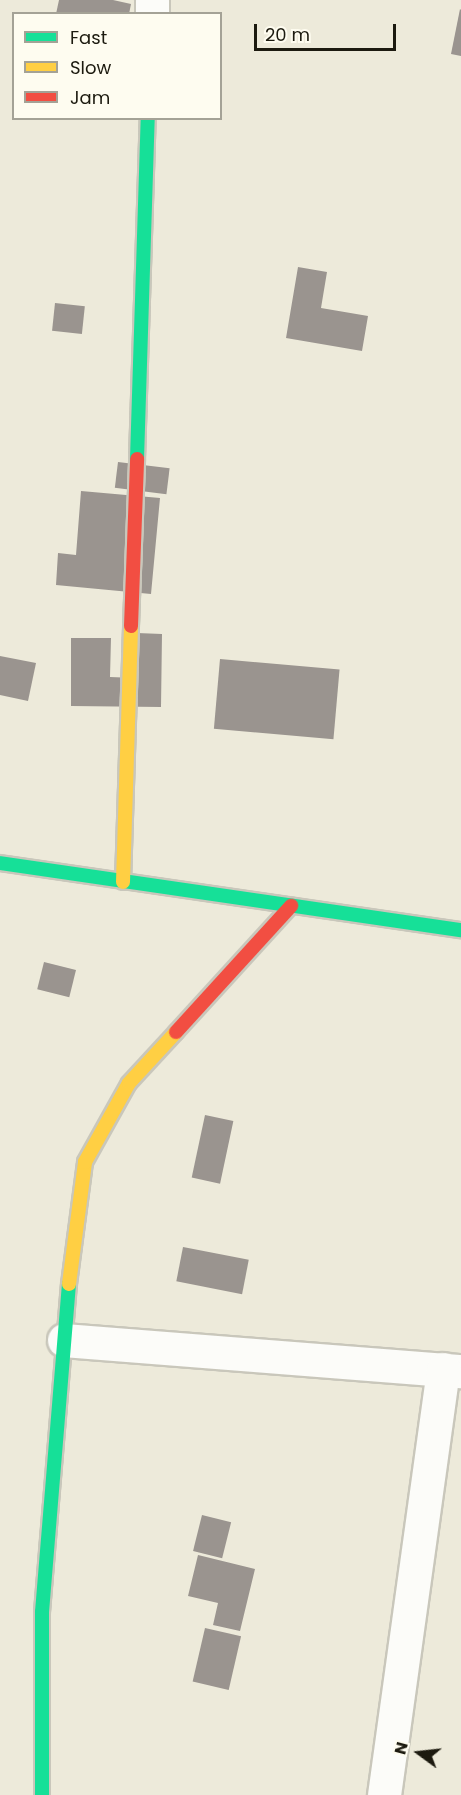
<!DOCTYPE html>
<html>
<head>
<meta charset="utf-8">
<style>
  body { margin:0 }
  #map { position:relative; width:461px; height:1795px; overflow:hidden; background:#edeada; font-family:Poppins,sans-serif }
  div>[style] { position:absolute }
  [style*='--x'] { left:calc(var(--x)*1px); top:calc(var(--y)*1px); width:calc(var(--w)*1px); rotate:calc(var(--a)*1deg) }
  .building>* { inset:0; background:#9a948f; transform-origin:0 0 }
  .roads { filter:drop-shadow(2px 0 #c9c7bb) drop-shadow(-2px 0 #c9c7bb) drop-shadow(0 2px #c9c7bb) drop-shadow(0 -2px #c9c7bb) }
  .street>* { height:33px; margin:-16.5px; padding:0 16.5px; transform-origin:16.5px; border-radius:16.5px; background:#fcfcf9 }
  .fast>* { height:14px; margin:-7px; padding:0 7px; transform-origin:7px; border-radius:7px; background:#16e098 }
  .slow>* { height:14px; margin:-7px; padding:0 7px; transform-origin:7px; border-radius:7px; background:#ffcf43 }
  .jam>* { height:14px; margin:-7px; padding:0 7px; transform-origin:7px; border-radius:7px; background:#f24e42 }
  span { translate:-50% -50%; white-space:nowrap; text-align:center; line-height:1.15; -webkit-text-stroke:6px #fefcf0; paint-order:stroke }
  .legend { position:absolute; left:12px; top:12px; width:210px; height:108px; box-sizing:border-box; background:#fefcf0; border:2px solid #a4a296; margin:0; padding:8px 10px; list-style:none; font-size:18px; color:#1c1a0f }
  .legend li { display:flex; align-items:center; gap:12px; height:30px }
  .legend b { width:30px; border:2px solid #a4a296 }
  .north { position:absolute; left:389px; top:1723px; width:60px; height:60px; -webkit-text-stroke:4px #fefcf0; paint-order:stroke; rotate:285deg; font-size:16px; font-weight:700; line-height:24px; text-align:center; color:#1c1a0f }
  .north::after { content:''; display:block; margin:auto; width:21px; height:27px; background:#1c1a0f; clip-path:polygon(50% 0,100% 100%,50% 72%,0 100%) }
  .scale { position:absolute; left:254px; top:24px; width:142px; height:27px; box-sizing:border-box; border:3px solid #1c1a0f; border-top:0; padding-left:8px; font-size:18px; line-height:21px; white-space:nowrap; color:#1c1a0f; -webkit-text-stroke:4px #fefcf0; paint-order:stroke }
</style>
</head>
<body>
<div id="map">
  <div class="building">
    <i style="clip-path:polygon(59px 0,113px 0,131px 4px,129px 14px,56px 14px)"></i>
    <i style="clip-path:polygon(460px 9px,461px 10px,461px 56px,451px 54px)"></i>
    <i style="clip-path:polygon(298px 267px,327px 272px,321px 308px,368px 316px,362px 351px,286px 338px)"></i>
    <i style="left:55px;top:303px;width:30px;height:28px;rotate:6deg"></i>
    <i style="left:118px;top:462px;width:52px;height:26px;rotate:7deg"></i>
    <i style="clip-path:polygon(81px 491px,160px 498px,151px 594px,56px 585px,58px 553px,76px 555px)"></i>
    <i style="clip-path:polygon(137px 633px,162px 634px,161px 707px,71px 706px,71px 638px,111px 638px,110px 677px,136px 678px)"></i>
    <i style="clip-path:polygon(0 656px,36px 663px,28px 701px,0 695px)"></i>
    <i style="left:220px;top:659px;width:120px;height:70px;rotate:5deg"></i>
    <i style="left:44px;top:962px;width:33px;height:28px;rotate:14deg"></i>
    <i style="left:205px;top:1115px;width:29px;height:64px;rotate:12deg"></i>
    <i style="left:183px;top:1247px;width:67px;height:35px;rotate:11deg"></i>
    <i style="left:202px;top:1515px;width:30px;height:37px;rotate:14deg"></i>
    <i style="clip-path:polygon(198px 1555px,255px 1569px,240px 1631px,213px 1625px,218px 1603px,188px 1596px)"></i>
    <i style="left:205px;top:1628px;width:37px;height:55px;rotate:13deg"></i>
  </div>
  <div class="roads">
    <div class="street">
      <i style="--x:152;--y:14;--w:14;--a:-90"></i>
      <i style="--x:64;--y:1340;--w:398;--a:4.5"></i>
      <i style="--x:384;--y:1795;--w:430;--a:-82.1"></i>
    </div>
    <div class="fast">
      <i style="--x:137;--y:459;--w:341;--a:-88.2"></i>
      <i style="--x:0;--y:863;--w:466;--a:8.3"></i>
      <i style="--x:42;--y:1795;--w:183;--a:-90"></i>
      <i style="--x:42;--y:1612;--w:329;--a:-85.3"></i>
    </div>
    <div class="slow">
      <i style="--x:123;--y:882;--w:256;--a:-88.2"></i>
      <i style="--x:69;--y:1284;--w:123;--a:-82.5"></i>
      <i style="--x:85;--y:1162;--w:90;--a:-60.9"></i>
      <i style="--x:129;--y:1083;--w:69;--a:-47.3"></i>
    </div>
    <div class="jam">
      <i style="--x:131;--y:626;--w:167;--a:-87.9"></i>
      <i style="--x:176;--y:1032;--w:171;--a:-47.6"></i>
    </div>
  </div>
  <ul class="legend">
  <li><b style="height:8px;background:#16e098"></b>Fast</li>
  <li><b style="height:8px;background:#ffcf43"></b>Slow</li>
  <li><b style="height:8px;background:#f24e42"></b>Jam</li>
  </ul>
  <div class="north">N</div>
  <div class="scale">20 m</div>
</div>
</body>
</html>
